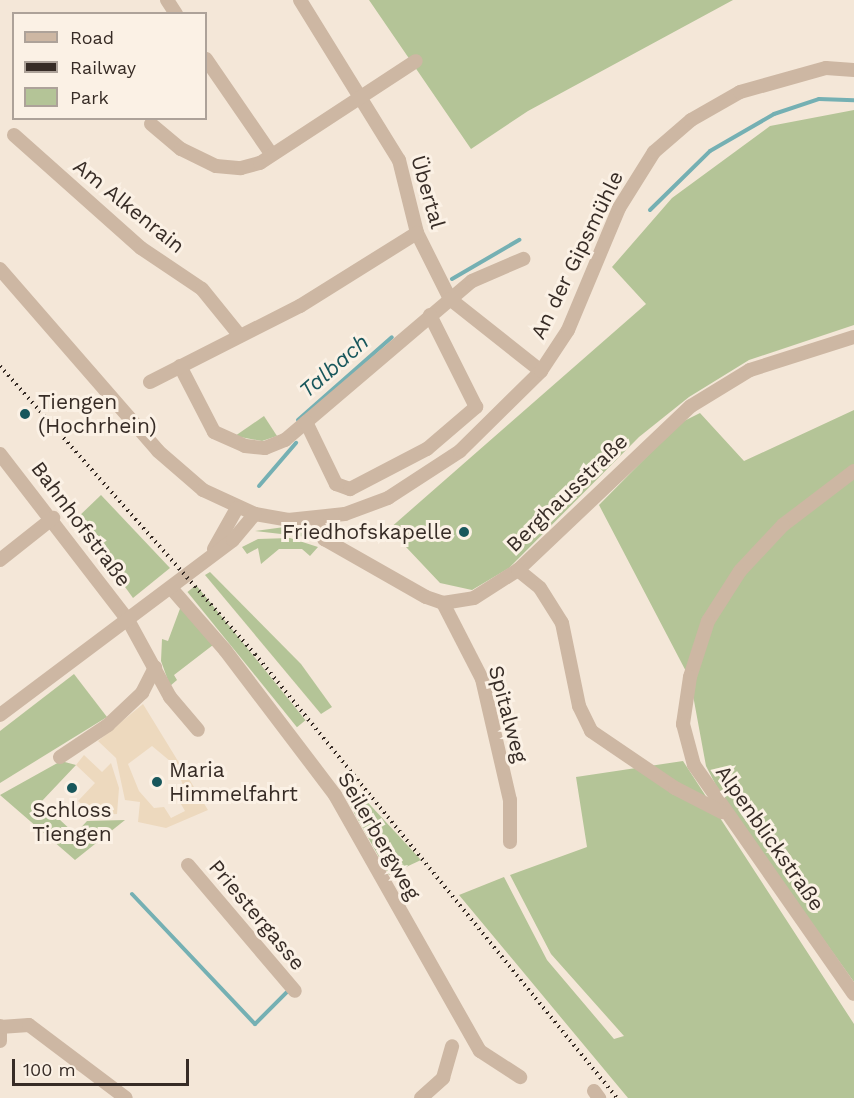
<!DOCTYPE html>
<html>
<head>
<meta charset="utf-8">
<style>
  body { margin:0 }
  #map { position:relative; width:854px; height:1098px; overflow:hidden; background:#f4e7d8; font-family:"Work Sans",sans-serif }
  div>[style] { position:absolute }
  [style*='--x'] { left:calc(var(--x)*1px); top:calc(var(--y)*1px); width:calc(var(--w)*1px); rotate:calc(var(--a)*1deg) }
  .green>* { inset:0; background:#b4c497; transform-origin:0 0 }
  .plaza>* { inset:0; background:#edd9be }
  .stream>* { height:4px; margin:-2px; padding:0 2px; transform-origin:2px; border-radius:2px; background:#75b0b3 }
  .street>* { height:14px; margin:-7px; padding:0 7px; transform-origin:7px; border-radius:7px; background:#cdb7a3 }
  .rail>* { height:4px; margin-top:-2px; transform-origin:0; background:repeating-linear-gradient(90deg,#372c26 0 1.5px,transparent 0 6px) }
  .dots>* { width:16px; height:16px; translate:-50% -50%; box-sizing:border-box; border:3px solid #fbf1e5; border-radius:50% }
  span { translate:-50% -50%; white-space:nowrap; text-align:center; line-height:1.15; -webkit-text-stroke:6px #fbf1e5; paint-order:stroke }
  .street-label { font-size:21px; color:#372c26 }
  .poi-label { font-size:21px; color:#372c26 }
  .left { translate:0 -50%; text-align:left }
  .right { translate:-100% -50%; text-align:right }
  .water-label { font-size:22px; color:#18575c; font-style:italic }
  .legend { position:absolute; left:12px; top:12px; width:195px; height:108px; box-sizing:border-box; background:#fbf1e5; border:2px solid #ada299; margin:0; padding:8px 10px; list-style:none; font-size:18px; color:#372c26 }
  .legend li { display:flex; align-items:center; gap:12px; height:30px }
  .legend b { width:30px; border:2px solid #ada299 }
  .scale { position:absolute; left:12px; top:1059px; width:177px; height:27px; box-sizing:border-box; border:3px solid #372c26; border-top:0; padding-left:8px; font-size:18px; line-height:21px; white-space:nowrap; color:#372c26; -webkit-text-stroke:4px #fbf1e5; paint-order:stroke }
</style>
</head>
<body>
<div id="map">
  <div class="green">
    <i style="clip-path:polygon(369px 0,733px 0,528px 111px,471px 149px)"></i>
    <i style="clip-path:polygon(854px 110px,854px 325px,749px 360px,689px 397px,639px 437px,509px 568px,472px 590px,440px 583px,389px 529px,646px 304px,612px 267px,672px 198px,770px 126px)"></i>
    <i style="clip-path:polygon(854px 410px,854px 982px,723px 799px,706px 766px,690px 679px,599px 505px,680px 423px,700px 413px,744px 461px)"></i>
    <i style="clip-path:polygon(264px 416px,277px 436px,262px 441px,235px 436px)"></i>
    <i style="clip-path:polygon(101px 495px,170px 568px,133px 598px,76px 519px)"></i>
    <i style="clip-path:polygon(292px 526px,307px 528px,316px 538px,255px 531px)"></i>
    <i style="clip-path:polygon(290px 538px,318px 547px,310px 556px,302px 549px,279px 549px,261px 564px,258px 548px,247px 554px,242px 547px,258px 539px)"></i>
    <i style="clip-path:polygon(210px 572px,301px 664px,332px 707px,321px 714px,205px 575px)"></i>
    <i style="left:196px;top:585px;width:174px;height:11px;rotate:51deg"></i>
    <i style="clip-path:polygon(181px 606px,213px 645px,174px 675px,177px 680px,170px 686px,161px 661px,162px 639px,168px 641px)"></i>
    <i style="clip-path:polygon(74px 674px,107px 717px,0 783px,0 731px)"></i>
    <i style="clip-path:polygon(61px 761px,76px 765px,41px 802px,75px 834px,87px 821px,125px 820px,75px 860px,0 795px)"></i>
    <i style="clip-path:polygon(683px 761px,854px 1024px,854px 1098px,628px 1098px,459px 895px,504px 877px,547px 960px,614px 1039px,624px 1036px,551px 954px,510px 875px,587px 847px,576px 777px)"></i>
    <i style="clip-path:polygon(360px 794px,421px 860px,389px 875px,347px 800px)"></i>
  </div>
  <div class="plaza">
    <i style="clip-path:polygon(evenodd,143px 704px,208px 810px,166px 828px,138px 822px,140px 802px,125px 800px,116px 758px,98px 741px,143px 704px,152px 746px,176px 766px,185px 791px,178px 799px,185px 811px,171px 818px,164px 807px,154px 808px,139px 791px,128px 764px,152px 746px)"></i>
    <i style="clip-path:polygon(84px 755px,102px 772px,111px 763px,119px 788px,117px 814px,94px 815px,78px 801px,95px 783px,76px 765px)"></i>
  </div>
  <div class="stream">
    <i style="--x:650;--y:210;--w:84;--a:-44.5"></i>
    <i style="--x:710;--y:151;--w:74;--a:-30"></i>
    <i style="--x:774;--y:114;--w:47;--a:-18.4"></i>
    <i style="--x:819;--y:99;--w:35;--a:2"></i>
    <i style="--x:452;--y:279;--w:78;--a:-30.2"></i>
    <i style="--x:298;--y:420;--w:125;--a:-41.4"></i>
    <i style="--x:259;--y:486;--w:57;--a:-49.3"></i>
    <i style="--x:132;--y:894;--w:179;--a:46.6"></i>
    <i style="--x:255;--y:1024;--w:45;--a:-45"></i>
  </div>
  <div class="street">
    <i style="--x:167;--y:0;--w:17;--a:57"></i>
    <i style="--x:300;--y:0;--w:188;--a:58.3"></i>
    <i style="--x:399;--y:160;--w:75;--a:76.1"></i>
    <i style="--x:417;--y:233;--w:74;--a:63.4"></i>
    <i style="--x:450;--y:299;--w:116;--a:38.4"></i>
    <i style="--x:206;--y:59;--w:116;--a:55.5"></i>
    <i style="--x:151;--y:124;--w:39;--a:40"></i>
    <i style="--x:181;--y:149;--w:39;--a:26"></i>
    <i style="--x:216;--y:166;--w:25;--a:5"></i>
    <i style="--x:241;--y:168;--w:20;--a:-15"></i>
    <i style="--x:260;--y:163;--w:186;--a:-33.2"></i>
    <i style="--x:14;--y:135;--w:170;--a:41.7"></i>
    <i style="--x:141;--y:248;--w:73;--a:33.9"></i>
    <i style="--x:202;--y:289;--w:60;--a:51"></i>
    <i style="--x:0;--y:269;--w:241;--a:49"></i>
    <i style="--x:158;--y:451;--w:60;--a:40.9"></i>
    <i style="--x:203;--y:490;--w:57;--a:24.8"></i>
    <i style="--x:255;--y:514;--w:34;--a:10"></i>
    <i style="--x:288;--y:520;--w:57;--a:-6"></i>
    <i style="--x:345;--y:514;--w:46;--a:-20.4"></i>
    <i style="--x:388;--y:498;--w:86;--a:-33.1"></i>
    <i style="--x:460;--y:451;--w:114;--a:-44.6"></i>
    <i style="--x:541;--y:371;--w:49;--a:-56.6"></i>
    <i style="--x:568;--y:330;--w:132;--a:-67.3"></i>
    <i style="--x:619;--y:208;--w:66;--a:-58"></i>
    <i style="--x:654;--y:152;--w:49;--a:-40.9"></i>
    <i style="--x:691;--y:120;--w:56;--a:-29.7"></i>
    <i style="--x:740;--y:92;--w:89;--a:-15.6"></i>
    <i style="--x:826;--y:68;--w:28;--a:4"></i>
    <i style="--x:180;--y:366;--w:74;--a:62.7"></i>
    <i style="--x:214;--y:432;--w:34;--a:24"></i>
    <i style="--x:245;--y:446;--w:20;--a:6"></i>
    <i style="--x:265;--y:448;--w:22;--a:-22"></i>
    <i style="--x:285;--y:440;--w:245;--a:-40.4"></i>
    <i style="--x:472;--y:281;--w:56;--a:-23.3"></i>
    <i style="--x:150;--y:382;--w:168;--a:-26.9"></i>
    <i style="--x:300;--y:306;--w:138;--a:-32"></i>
    <i style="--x:306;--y:422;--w:69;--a:64.2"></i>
    <i style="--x:336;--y:484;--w:15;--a:20"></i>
    <i style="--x:350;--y:489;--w:87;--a:-27.5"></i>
    <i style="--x:427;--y:449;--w:65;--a:-40.6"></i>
    <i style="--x:476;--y:407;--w:103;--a:-116.6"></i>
    <i style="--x:0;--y:454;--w:210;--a:52.4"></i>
    <i style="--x:128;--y:620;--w:88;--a:61.4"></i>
    <i style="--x:170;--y:697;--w:43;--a:49.7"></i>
    <i style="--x:854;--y:471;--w:89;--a:142.7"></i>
    <i style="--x:783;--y:525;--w:63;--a:133.1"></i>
    <i style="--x:740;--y:571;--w:59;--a:122.6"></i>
    <i style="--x:708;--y:621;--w:59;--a:107.8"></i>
    <i style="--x:690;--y:677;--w:48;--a:98.5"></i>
    <i style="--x:683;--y:724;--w:42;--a:75"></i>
    <i style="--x:694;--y:765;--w:279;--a:55.1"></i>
    <i style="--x:316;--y:519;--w:22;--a:68"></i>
    <i style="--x:324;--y:539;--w:117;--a:29.6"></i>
    <i style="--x:426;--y:597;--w:18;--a:19"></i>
    <i style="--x:443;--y:603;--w:31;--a:-9"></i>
    <i style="--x:474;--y:598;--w:52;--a:-32.5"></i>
    <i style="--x:518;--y:570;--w:238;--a:-43.5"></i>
    <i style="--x:691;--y:406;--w:69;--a:-31.4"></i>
    <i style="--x:750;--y:370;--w:109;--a:-17.6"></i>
    <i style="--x:214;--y:549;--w:47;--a:-60.7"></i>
    <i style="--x:0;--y:560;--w:68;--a:-38.4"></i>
    <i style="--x:518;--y:570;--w:28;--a:39"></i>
    <i style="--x:540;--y:588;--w:41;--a:57.8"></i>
    <i style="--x:562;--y:623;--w:85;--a:78.4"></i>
    <i style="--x:579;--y:706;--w:28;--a:64"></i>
    <i style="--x:591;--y:731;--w:102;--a:34.2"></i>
    <i style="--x:675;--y:788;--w:53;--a:27.1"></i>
    <i style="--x:171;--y:588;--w:82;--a:48.9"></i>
    <i style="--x:225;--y:650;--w:182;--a:52.8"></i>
    <i style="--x:335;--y:795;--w:294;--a:60.5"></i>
    <i style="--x:480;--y:1051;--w:48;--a:33"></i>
    <i style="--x:443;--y:603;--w:85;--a:62.8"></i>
    <i style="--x:482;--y:679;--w:124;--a:77"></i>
    <i style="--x:510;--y:800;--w:42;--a:90"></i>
    <i style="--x:0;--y:715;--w:291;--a:-36.9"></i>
    <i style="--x:233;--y:540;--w:34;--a:-50"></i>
    <i style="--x:60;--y:757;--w:58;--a:-33.7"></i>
    <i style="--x:108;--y:725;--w:47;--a:-43.3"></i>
    <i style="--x:142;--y:693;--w:29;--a:-63"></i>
    <i style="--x:188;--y:865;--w:165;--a:49.7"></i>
    <i style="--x:0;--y:1026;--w:15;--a:90"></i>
    <i style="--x:0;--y:1027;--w:29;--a:-4"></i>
    <i style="--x:29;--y:1025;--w:121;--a:37"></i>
    <i style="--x:594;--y:1091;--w:9;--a:54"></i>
    <i style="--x:421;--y:1098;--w:30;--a:-42"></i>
    <i style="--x:443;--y:1078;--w:33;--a:-74"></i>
  </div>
  <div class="rail">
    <i style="--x:0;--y:366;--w:385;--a:48.5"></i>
    <i style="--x:255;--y:654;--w:573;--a:50.81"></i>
  </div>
  <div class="dots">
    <i style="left:25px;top:414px;background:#18575c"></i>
    <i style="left:464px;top:532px;background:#18575c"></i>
    <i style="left:157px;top:782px;background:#18575c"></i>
    <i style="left:72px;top:788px;background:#18575c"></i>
  </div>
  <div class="street-label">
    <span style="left:428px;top:192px;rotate:74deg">Übertal</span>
    <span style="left:129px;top:206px;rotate:39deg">Am Alkenrain</span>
    <span style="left:577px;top:255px;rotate:-64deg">An der Gipsmühle</span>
    <span style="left:567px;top:493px;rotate:-44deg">Berghausstraße</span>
    <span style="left:81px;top:524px;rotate:53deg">Bahnhofstraße</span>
    <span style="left:508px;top:714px;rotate:75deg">Spitalweg</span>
    <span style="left:379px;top:836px;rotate:60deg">Seilerbergweg</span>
    <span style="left:770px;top:838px;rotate:55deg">Alpenblickstraße</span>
    <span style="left:257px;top:915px;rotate:50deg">Priestergasse</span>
  </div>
  <div class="poi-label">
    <span class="left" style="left:38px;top:414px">Tiengen<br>(Hochrhein)</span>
    <span class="right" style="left:452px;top:532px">Friedhofskapelle</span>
    <span class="left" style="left:169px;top:782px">Maria<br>Himmelfahrt</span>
    <span style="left:72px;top:822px">Schloss<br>Tiengen</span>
  </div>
  <div class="water-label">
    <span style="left:334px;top:366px;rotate:-41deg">Talbach</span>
  </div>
  <ul class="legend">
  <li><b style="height:8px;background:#cdb7a3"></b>Road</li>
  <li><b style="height:8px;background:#372c26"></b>Railway</li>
  <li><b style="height:16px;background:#b4c497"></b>Park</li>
  </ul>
  <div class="scale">100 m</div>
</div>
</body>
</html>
